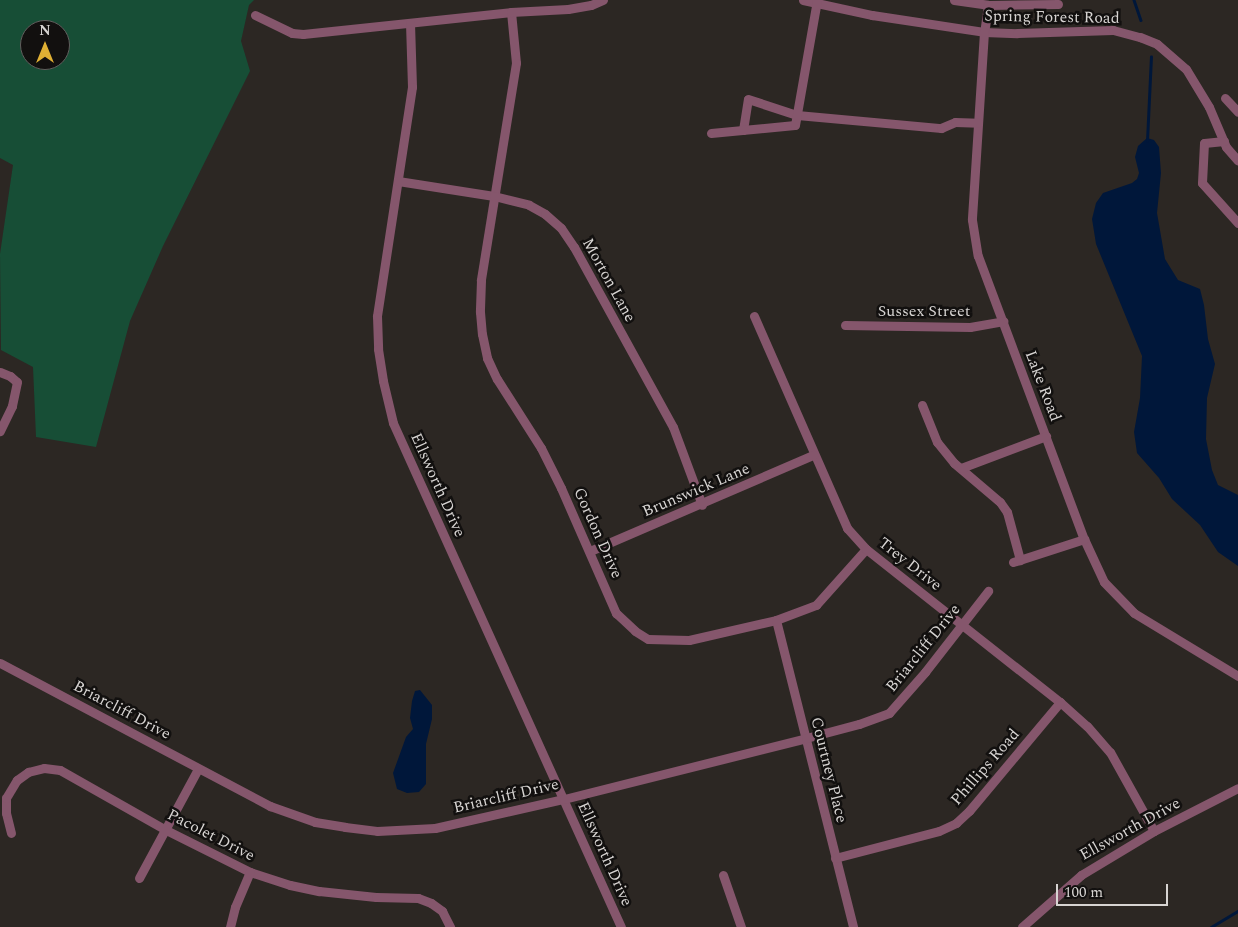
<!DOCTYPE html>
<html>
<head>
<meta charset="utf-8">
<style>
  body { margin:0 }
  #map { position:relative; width:1238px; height:927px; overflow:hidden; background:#2c2723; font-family:Spectral,serif }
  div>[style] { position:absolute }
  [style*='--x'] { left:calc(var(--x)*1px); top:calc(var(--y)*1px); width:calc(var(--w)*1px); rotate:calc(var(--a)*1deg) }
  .green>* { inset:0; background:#174e36 }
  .water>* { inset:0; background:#00173a }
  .stream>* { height:2.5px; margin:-1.25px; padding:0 1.25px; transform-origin:1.25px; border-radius:1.25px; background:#00173a }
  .minor>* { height:9px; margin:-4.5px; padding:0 4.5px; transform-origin:4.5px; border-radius:4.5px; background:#85566c }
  span { translate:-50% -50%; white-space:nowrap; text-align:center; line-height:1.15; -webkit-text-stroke:5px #12100f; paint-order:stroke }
  .street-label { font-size:16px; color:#d7d4d2 }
  .north { position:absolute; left:20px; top:20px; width:50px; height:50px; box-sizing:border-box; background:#12100f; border:1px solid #615e5d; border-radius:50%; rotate:0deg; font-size:14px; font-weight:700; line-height:20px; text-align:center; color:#d7d4d2 }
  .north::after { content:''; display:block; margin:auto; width:18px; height:22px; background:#e0b034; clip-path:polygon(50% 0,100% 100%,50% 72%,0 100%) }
  .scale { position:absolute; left:1056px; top:884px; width:112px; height:22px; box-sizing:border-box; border:2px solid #d7d4d2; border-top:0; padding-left:6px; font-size:15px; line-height:18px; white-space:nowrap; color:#d7d4d2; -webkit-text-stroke:4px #12100f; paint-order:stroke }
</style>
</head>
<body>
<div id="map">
  <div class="green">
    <i style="clip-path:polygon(evenodd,0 0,254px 0,249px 5px,241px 41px,250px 71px,163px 246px,130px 321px,96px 447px,36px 437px,33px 367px,1px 350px,0 254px,13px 165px,0 158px,0 0,30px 30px,60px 30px,60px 60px,30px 60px,30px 30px)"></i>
  </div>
  <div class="water">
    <i style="clip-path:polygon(1147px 138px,1154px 140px,1159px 147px,1161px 173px,1157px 213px,1165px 259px,1178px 280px,1200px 289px,1204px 305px,1208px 339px,1215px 364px,1207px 398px,1206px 439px,1212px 470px,1218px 485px,1238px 495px,1238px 566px,1218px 552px,1200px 525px,1172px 499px,1159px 478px,1137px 453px,1134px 432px,1140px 398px,1142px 356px,1096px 244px,1092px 219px,1096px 203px,1103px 193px,1132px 183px,1137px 179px,1139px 173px,1135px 157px,1138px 146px)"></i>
    <i style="clip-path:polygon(420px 690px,432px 705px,432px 719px,426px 744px,426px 784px,419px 792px,407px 793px,397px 789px,393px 773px,406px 737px,413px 729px,410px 718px,412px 701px,415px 691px)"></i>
  </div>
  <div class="stream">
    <i style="--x:1134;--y:0;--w:21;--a:71"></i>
    <i style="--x:1147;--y:141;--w:84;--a:-87.3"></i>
    <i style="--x:1211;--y:927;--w:31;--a:-31"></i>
  </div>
  <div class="minor">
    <i style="--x:803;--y:0;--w:71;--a:12.3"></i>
    <i style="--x:872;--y:15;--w:113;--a:8.6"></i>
    <i style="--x:984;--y:32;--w:33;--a:2"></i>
    <i style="--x:1017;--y:33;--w:96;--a:-1.8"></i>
    <i style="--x:1113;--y:30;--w:28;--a:15"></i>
    <i style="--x:1140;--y:37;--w:18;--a:22"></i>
    <i style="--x:1157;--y:44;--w:38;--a:41"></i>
    <i style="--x:1186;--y:69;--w:44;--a:58.8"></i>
    <i style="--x:1209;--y:107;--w:43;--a:67"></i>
    <i style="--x:1226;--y:147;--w:18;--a:49"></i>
    <i style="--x:954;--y:0;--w:34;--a:8"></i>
    <i style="--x:988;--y:5;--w:70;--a:-0.8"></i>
    <i style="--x:988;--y:5;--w:27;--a:98"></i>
    <i style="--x:984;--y:32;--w:188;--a:93.7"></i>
    <i style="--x:972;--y:220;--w:36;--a:81"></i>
    <i style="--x:978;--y:256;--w:302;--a:69.5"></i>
    <i style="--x:1084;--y:539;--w:47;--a:65.1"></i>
    <i style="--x:1104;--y:582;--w:43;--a:45.9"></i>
    <i style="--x:1134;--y:613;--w:122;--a:31.2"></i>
    <i style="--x:511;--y:12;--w:51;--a:84.4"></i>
    <i style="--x:516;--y:63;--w:220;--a:99.2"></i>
    <i style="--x:481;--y:280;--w:32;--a:92"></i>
    <i style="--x:480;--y:312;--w:22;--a:85"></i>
    <i style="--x:482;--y:334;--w:25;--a:78"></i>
    <i style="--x:487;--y:358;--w:23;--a:65"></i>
    <i style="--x:497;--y:379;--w:82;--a:57.5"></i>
    <i style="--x:541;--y:448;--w:45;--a:63.4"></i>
    <i style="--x:561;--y:488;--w:137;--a:66.3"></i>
    <i style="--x:616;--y:613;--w:26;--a:43"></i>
    <i style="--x:635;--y:631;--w:15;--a:32"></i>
    <i style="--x:648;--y:639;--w:41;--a:1.4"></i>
    <i style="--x:689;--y:640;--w:89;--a:-12.9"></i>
    <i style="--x:776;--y:620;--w:43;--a:-20.6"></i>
    <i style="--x:816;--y:605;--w:75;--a:-48.2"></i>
    <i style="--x:255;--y:15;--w:41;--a:25.9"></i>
    <i style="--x:292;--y:33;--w:11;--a:5"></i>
    <i style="--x:303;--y:34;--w:209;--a:-6"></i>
    <i style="--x:511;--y:12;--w:57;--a:-3"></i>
    <i style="--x:568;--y:9;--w:23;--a:-10"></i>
    <i style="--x:591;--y:5;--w:13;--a:-23"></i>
    <i style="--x:410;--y:23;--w:64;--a:88.2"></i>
    <i style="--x:412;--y:87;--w:232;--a:98.7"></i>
    <i style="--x:377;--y:316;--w:33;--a:88"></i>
    <i style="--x:378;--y:349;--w:32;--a:81"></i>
    <i style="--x:383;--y:381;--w:43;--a:76.6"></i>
    <i style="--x:393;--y:423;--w:553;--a:65.66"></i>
    <i style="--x:1225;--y:98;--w:19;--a:47"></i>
    <i style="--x:743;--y:130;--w:31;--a:-81"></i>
    <i style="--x:748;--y:99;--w:52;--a:18.1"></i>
    <i style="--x:797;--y:115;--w:145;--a:5.2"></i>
    <i style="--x:941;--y:128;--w:15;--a:-23"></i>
    <i style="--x:955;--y:122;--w:23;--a:2"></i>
    <i style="--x:711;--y:133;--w:84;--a:-5.4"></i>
    <i style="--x:795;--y:125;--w:127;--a:-80"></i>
    <i style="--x:1224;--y:141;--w:20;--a:174"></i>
    <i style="--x:1204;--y:143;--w:40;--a:92.9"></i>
    <i style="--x:1202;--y:183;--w:54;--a:48"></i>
    <i style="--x:398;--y:181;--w:97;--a:8.9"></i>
    <i style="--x:494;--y:196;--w:36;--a:14"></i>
    <i style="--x:529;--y:205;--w:18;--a:29"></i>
    <i style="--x:545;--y:214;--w:21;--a:41"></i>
    <i style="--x:561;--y:228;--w:23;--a:56"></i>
    <i style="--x:574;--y:247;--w:205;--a:61.2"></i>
    <i style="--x:673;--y:427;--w:83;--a:69.6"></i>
    <i style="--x:754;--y:316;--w:232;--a:66.3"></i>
    <i style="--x:847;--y:528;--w:28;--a:48"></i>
    <i style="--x:866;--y:549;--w:247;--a:38.3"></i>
    <i style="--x:1060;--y:702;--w:36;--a:42"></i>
    <i style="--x:1087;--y:726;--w:35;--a:49"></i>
    <i style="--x:1110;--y:752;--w:90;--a:60.9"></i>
    <i style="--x:845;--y:325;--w:125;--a:0.9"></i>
    <i style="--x:970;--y:327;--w:34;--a:-10"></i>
    <i style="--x:0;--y:372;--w:11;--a:22"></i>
    <i style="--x:10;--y:376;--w:9;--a:41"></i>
    <i style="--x:17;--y:382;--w:25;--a:102"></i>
    <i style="--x:12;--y:406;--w:28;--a:116"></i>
    <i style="--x:922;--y:405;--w:40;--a:68"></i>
    <i style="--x:937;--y:442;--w:27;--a:51"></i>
    <i style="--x:954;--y:463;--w:60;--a:40.3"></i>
    <i style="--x:1000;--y:502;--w:12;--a:55"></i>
    <i style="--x:1007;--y:512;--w:50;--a:74.8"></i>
    <i style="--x:961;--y:468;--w:91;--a:-20.6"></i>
    <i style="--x:590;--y:551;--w:243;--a:-23.3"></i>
    <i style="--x:1013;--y:562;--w:75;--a:-17.9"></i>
    <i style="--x:776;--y:620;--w:317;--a:75.9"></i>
    <i style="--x:0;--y:663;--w:306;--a:27.9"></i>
    <i style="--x:270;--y:806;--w:48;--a:19.6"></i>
    <i style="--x:315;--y:822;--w:30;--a:9"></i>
    <i style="--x:345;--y:827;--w:32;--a:7"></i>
    <i style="--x:377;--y:831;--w:58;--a:-3"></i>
    <i style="--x:435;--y:828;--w:132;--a:-12.7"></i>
    <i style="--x:564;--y:799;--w:250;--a:-14.1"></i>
    <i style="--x:806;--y:738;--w:55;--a:-14.8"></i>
    <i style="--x:859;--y:724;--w:32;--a:-20"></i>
    <i style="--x:889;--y:713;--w:55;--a:-48.7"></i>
    <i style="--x:925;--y:672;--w:103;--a:-52.1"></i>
    <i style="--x:11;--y:833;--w:21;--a:-104"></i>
    <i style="--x:6;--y:813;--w:15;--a:-90"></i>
    <i style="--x:6;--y:798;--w:21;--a:-59"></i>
    <i style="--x:17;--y:780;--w:14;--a:-36"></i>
    <i style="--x:28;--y:772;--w:16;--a:-14"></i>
    <i style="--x:44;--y:768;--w:16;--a:7"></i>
    <i style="--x:60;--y:770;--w:122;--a:29.5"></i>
    <i style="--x:166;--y:830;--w:94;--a:26.6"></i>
    <i style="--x:250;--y:872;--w:42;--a:18"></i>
    <i style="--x:290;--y:885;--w:30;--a:12"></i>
    <i style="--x:319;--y:891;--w:57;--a:6"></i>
    <i style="--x:376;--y:897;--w:42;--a:1.4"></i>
    <i style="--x:418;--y:898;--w:14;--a:21"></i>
    <i style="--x:431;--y:903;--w:14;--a:36"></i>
    <i style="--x:442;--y:911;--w:18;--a:63"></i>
    <i style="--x:835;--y:858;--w:107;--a:-14.6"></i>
    <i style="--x:939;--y:831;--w:19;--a:-25"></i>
    <i style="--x:956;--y:823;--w:18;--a:-43"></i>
    <i style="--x:969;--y:811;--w:142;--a:-50.1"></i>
    <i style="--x:723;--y:875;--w:55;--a:70.9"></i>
    <i style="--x:139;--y:878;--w:124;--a:-61.6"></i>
    <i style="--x:230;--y:927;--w:21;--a:-76"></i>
    <i style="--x:235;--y:907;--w:38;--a:-67"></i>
    <i style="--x:1022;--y:927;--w:79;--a:-41.4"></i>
    <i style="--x:1081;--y:875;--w:85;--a:-31.1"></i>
    <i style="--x:1154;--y:831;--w:94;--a:-27.1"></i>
  </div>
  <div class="street-label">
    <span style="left:1052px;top:17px;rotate:1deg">Spring Forest Road</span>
    <span style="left:609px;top:280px;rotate:61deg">Morton Lane</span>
    <span style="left:924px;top:311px">Sussex Street</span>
    <span style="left:1043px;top:386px;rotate:69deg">Lake Road</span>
    <span style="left:438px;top:485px;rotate:66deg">Ellsworth Drive</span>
    <span style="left:696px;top:490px;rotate:-23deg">Brunswick Lane</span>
    <span style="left:598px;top:533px;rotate:66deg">Gordon Drive</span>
    <span style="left:910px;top:564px;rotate:38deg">Trey Drive</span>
    <span style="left:923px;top:648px;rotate:-51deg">Briarcliff Drive</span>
    <span style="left:122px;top:710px;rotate:28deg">Briarcliff Drive</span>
    <span style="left:985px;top:767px;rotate:-49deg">Phillips Road</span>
    <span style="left:829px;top:770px;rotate:76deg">Courtney Place</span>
    <span style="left:506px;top:796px;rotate:-13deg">Briarcliff Drive</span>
    <span style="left:1130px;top:829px;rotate:-29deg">Ellsworth Drive</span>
    <span style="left:211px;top:835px;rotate:27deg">Pacolet Drive</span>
    <span style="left:605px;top:854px;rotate:66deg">Ellsworth Drive</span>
  </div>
  <div class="north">N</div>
  <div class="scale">100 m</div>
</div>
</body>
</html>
